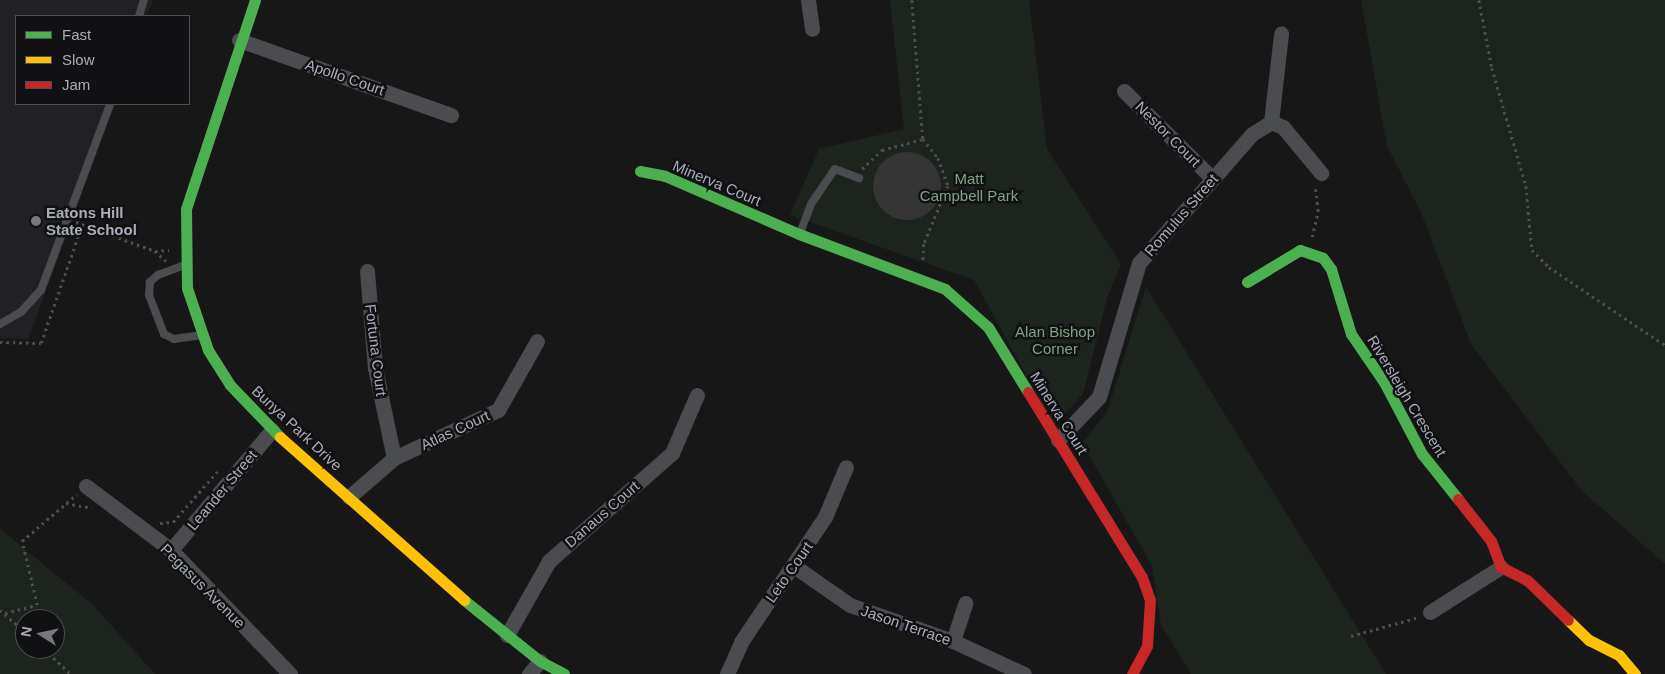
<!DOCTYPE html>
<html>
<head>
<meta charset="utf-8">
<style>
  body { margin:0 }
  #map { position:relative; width:1665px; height:674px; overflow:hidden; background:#171717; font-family:Helvetica,sans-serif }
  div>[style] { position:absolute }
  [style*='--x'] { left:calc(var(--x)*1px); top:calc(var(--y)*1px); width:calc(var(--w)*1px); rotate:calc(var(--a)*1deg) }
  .built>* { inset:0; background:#212123 }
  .green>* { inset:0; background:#1d241e }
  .building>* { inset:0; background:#353536 }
  .round { border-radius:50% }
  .path>* { height:2.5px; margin-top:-1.25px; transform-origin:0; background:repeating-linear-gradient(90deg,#4d4e52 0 2.5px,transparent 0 6.5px) }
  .lane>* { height:8px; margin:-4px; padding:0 4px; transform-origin:4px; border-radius:4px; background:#4b4c50 }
  .street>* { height:15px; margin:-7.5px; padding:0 7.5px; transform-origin:7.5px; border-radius:7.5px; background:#4b4c50 }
  .fast>* { height:11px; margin:-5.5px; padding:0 5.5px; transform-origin:5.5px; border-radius:5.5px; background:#4caf50 }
  .slow>* { height:11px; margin:-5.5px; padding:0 5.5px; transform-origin:5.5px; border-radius:5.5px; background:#ffc107 }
  .jam>* { height:11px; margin:-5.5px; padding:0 5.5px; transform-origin:5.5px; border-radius:5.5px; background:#c62828 }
  .dots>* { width:14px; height:14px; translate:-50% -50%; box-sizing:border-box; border:2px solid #111113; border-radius:50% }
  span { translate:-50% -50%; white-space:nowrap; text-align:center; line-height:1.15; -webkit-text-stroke:5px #111113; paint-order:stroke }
  .street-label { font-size:15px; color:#a8adb8 }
  .park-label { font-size:15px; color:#7fa381 }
  .poi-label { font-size:15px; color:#a8adb8; font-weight:700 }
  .left { translate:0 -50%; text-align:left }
  .legend { position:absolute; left:15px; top:15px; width:175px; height:90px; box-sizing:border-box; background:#111113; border:1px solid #4d4f55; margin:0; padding:6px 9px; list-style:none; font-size:15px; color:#a8adb8 }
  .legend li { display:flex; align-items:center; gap:10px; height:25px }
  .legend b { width:25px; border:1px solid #4d4f55 }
  .north { position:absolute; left:15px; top:609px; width:50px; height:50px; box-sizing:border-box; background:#111113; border:1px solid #4d4f55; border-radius:50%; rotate:280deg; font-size:14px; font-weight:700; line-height:20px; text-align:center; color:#a8adb8 }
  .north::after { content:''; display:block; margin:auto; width:18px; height:22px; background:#757880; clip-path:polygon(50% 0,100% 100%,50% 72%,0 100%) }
</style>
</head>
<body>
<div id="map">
  <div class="built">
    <i style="clip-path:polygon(0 0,153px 0,147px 16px,16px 16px,16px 104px,115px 104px,28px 339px,0 338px)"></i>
  </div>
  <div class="green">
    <i style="clip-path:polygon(890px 0,1029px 0,1047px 149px,1121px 264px,1108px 295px,1083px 394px,1054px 426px,974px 280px,790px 215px,819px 149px,904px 129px)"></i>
    <i style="clip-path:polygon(1361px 0,1665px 0,1665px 564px,1582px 491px,1471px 344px,1422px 215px,1387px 146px)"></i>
    <i style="clip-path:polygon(1146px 287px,1386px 674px,1191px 674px,1161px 625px,1152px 566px,1082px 443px,1107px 412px)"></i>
    <i style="clip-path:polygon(evenodd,0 529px,92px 604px,155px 674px,0 674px,0 529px,25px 619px,55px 619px,55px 649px,25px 649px,25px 619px)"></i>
  </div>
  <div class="building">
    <i class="round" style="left:873px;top:152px;width:68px;height:68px"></i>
  </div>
  <div class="path">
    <i style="--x:912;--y:0;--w:139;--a:85.5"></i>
    <i style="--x:1479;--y:0;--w:69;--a:79.2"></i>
    <i style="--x:1492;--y:68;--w:123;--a:73.9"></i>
    <i style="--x:1526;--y:186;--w:64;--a:84.6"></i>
    <i style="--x:1532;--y:250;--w:24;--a:45"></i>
    <i style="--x:1549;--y:267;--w:140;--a:33.9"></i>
    <i style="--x:862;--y:169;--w:28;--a:-44"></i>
    <i style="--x:882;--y:150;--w:42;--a:-15"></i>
    <i style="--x:923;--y:139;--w:24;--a:52"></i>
    <i style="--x:938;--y:158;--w:30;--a:70"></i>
    <i style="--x:948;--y:186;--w:63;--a:112.5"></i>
    <i style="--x:924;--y:244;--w:19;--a:93"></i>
    <i style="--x:76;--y:222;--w:84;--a:20.2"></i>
    <i style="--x:155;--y:251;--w:15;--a:42"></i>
    <i style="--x:1312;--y:237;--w:27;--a:-77"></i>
    <i style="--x:1318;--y:211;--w:25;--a:-97"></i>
    <i style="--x:155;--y:251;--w:14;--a:-4"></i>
    <i style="--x:0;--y:342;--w:41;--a:1.4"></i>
    <i style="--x:41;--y:343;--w:125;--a:-70.8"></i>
    <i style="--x:66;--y:503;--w:26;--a:11"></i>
    <i style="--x:160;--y:523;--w:13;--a:-4"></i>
    <i style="--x:173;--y:522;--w:67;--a:-48.7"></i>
    <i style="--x:0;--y:610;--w:33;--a:41"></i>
    <i style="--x:5;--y:613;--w:33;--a:-14"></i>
    <i style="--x:37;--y:605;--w:66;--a:-103.2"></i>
    <i style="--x:22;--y:541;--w:72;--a:-40.5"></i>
    <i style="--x:1351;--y:636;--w:71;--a:-15.6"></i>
    <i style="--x:44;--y:649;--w:37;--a:43"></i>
  </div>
  <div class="lane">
    <i style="--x:139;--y:16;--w:17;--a:-73"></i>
    <i style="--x:800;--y:233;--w:31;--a:-69"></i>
    <i style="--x:811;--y:204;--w:42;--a:-55.6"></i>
    <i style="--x:835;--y:169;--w:26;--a:21"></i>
    <i style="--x:185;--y:265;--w:29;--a:160"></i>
    <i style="--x:158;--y:275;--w:11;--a:139"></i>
    <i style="--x:150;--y:282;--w:13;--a:94"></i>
    <i style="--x:149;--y:295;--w:42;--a:69"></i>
    <i style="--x:164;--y:334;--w:11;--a:27"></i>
    <i style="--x:174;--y:339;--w:27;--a:-8"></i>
    <i style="--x:0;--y:324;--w:24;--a:-30"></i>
    <i style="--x:21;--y:312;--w:30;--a:-48"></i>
    <i style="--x:41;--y:290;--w:198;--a:-69.6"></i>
  </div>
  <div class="street">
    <i style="--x:808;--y:0;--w:29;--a:82"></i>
    <i style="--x:239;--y:40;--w:225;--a:19.5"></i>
    <i style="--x:1124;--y:91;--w:124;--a:44.7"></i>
    <i style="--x:1271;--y:122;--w:89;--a:-83.5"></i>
    <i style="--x:367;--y:271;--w:97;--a:85.3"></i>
    <i style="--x:375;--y:368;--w:92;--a:78.1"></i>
    <i style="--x:1058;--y:440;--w:59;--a:-46.4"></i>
    <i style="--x:1099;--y:397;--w:140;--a:-73.4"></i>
    <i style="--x:1139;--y:263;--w:171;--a:-48.8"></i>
    <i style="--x:1252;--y:134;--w:22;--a:-32"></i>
    <i style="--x:1271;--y:122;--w:13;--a:23"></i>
    <i style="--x:1283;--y:127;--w:60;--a:50.4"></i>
    <i style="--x:86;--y:486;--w:106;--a:37"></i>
    <i style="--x:171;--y:550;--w:172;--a:46.2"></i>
    <i style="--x:349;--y:497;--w:60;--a:-40.9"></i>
    <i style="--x:394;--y:458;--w:115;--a:-24.8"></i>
    <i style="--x:498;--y:410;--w:79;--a:-60.5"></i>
    <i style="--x:171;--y:550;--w:157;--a:-49.9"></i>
    <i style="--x:794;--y:566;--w:68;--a:34.9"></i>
    <i style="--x:850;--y:605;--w:109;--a:19.3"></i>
    <i style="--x:953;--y:641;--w:78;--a:24.9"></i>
    <i style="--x:1430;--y:612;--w:84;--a:-32.4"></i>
    <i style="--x:507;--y:635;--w:85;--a:-60.4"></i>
    <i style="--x:549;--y:561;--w:164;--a:-41.3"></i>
    <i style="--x:672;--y:453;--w:63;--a:-66.7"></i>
    <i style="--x:953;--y:641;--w:40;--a:-72"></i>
    <i style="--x:529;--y:674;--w:17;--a:-50"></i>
    <i style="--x:727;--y:674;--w:35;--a:-66"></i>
    <i style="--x:741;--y:642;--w:151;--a:-56.1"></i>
    <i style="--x:825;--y:517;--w:54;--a:-67.2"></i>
  </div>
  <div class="fast">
    <i style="--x:255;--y:0;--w:220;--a:108.3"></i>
    <i style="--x:186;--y:209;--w:79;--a:89.3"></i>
    <i style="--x:187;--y:288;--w:65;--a:71.3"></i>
    <i style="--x:208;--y:350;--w:41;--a:57.8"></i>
    <i style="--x:230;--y:385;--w:72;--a:46.1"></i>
    <i style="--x:640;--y:171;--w:25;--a:11"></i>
    <i style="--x:665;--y:176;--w:146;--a:23.4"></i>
    <i style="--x:799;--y:234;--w:156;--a:20.6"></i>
    <i style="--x:945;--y:289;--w:57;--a:41.5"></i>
    <i style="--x:988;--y:327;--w:76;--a:58.4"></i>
    <i style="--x:1247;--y:282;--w:62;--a:-31.1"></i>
    <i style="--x:1300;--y:250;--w:24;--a:19"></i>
    <i style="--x:1323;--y:258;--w:14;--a:54"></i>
    <i style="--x:1331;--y:269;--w:68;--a:72.9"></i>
    <i style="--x:1351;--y:334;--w:58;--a:55.5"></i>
    <i style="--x:1384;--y:382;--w:81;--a:62.2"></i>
    <i style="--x:1422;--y:454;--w:58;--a:51.3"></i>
    <i style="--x:464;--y:600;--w:97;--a:38.8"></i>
    <i style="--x:540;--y:661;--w:27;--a:28"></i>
  </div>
  <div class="slow">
    <i style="--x:280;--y:437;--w:246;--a:41.5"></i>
    <i style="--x:1568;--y:620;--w:29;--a:44"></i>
    <i style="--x:1589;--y:640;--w:34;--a:27"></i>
    <i style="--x:1619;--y:655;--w:25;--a:50"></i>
  </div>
  <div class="jam">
    <i style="--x:1028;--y:392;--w:217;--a:58.4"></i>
    <i style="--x:1142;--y:577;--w:24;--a:71"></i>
    <i style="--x:1150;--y:600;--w:46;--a:93.7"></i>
    <i style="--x:1147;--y:646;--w:32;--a:118"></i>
    <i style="--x:1458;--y:499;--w:53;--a:51.8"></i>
    <i style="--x:1491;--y:541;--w:28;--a:69"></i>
    <i style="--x:1501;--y:567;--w:29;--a:27"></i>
    <i style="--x:1527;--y:580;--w:57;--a:44.3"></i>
  </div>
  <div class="dots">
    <i style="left:36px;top:221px;background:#757880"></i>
  </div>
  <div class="street-label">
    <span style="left:345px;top:77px;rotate:19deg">Apollo Court</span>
    <span style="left:1168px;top:134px;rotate:45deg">Nestor Court</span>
    <span style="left:717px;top:183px;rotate:23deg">Minerva Court</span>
    <span style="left:1181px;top:215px;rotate:-49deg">Romulus Street</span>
    <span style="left:376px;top:350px;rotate:83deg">Fortuna Court</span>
    <span style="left:1407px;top:396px;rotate:59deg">Riversleigh Crescent</span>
    <span style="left:1059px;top:413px;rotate:58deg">Minerva Court</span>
    <span style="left:297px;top:428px;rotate:43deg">Bunya Park Drive</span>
    <span style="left:455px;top:430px;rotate:-25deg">Atlas Court</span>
    <span style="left:222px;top:490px;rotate:-50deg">Leander Street</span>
    <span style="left:602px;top:514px;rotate:-41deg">Danaus Court</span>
    <span style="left:789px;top:572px;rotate:-55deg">Leto Court</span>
    <span style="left:203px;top:586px;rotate:45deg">Pegasus Avenue</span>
    <span style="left:906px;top:625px;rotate:19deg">Jason Terrace</span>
  </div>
  <div class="park-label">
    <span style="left:969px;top:187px">Matt<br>Campbell Park</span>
    <span style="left:1055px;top:340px">Alan Bishop<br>Corner</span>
  </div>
  <div class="poi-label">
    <span class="left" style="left:46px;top:221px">Eatons Hill<br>State School</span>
  </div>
  <ul class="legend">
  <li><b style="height:6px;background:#4caf50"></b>Fast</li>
  <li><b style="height:6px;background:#ffc107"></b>Slow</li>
  <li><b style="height:6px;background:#c62828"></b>Jam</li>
  </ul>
  <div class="north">N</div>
</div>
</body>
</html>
